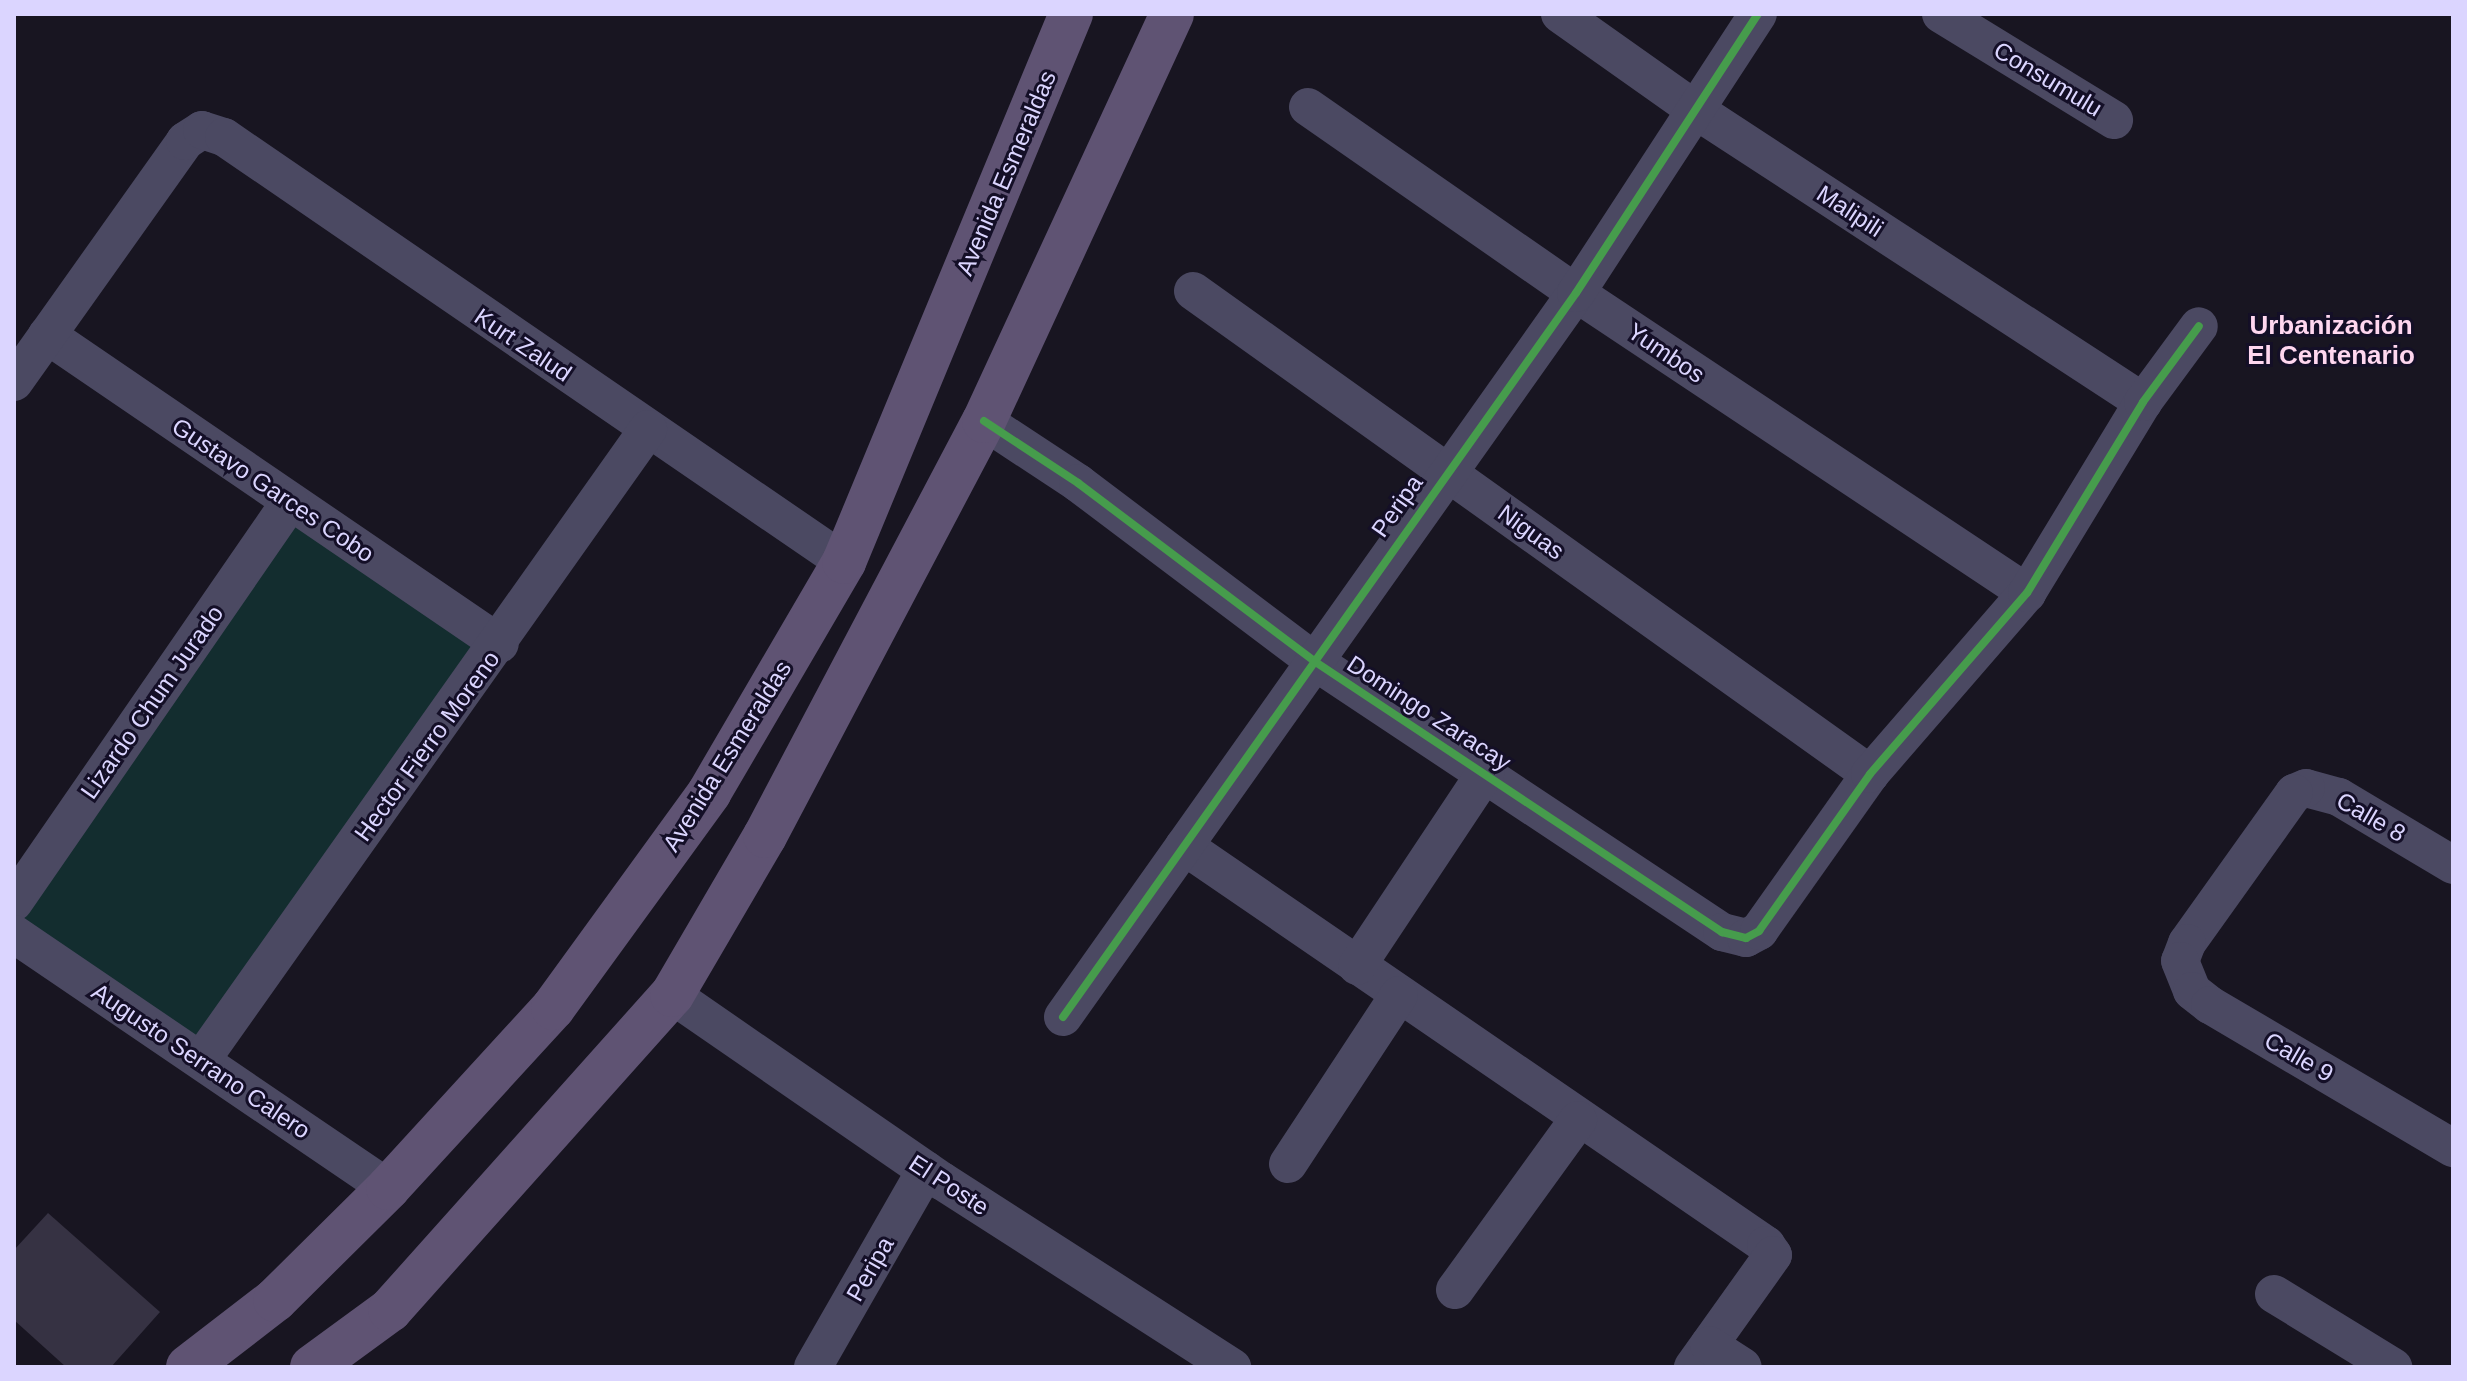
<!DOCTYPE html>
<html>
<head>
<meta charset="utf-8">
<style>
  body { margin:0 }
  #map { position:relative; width:2467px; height:1381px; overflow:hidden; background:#181521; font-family:Helvetica,sans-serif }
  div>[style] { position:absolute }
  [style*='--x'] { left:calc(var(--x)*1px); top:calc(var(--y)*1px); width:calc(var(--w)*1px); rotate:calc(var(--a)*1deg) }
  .green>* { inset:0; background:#132d2f }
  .building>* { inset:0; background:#363243 }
  .street>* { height:38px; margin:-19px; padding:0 19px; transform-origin:19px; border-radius:19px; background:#4b4962 }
  .primary>* { height:44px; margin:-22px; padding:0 22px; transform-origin:22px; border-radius:22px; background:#5f5373 }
  .cycleway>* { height:8px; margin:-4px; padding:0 4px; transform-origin:4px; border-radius:4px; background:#469c4c }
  span { translate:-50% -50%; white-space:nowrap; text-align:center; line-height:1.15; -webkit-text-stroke:6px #140f27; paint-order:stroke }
  .street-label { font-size:24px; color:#dbd5ff }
  .neighbourhood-label { font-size:26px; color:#ffd7ef; font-weight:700 }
  .frame { position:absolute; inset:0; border:16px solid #dbd5ff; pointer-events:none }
</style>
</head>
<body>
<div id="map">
  <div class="green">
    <i style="clip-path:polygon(292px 511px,500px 644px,202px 1059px,14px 934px,14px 902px)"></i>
  </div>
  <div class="building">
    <i style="clip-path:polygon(48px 1213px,160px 1312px,111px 1367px,66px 1367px,14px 1320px,14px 1250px)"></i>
  </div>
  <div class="street">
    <i style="--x:1560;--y:14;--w:168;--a:35.3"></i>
    <i style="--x:1697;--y:111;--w:533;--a:33.12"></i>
    <i style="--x:1941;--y:14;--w:203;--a:31.5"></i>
    <i style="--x:1308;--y:107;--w:326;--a:34.8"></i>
    <i style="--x:1576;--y:293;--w:542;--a:33.63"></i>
    <i style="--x:1193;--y:291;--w:832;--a:35.51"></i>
    <i style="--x:47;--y:335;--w:548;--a:34.3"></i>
    <i style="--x:14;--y:382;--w:296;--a:-54.6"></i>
    <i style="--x:185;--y:141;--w:20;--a:-33"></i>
    <i style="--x:202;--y:130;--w:23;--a:18"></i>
    <i style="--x:224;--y:137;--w:752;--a:34.43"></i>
    <i style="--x:984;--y:421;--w:113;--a:33.4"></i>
    <i style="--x:1078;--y:483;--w:296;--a:37"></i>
    <i style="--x:1314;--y:661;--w:490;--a:33.6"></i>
    <i style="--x:1722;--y:932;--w:25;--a:14"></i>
    <i style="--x:1746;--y:938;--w:15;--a:-28"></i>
    <i style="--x:1759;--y:931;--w:192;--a:-54.7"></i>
    <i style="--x:1870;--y:774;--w:240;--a:-49.1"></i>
    <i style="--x:2027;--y:593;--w:223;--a:-58.7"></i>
    <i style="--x:2143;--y:402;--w:94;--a:-53.6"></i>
    <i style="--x:1184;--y:846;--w:706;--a:34.43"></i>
    <i style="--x:1766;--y:1245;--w:12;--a:55"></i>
    <i style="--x:1773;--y:1255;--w:138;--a:125.5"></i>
    <i style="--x:2453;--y:865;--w:133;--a:-149.2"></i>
    <i style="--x:2339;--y:797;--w:34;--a:-165"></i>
    <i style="--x:2306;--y:788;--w:13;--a:157"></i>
    <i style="--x:2294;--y:793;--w:184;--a:125.5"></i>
    <i style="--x:2187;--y:943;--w:19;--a:111"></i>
    <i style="--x:2180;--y:961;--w:32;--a:68"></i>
    <i style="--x:2192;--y:991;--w:23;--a:38"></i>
    <i style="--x:2210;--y:1005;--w:282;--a:30.5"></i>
    <i style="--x:14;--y:902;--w:486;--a:-55.4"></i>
    <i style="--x:14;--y:934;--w:452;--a:34.2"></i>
    <i style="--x:1357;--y:966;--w:232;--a:-56.4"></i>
    <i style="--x:672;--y:995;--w:328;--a:34.6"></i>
    <i style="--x:942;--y:1181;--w:345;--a:32.7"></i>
    <i style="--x:1063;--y:1017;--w:887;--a:-54.68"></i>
    <i style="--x:1576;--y:293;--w:333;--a:-56.9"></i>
    <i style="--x:202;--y:1059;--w:772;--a:-54.7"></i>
    <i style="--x:1288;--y:1164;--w:202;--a:-56.7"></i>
    <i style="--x:1455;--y:1290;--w:210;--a:-54.1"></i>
    <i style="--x:2274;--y:1294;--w:140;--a:31.5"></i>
    <i style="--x:1709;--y:1345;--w:40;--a:32.9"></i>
    <i style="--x:813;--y:1367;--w:227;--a:-60.2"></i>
  </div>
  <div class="primary">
    <i style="--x:188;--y:1367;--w:110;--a:-37.6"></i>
    <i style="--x:275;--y:1300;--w:159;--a:-44.7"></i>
    <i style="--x:388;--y:1188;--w:244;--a:-47.5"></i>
    <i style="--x:553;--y:1008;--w:266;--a:-54"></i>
    <i style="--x:709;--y:793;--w:268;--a:-59.7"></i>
    <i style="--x:844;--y:562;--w:593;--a:-67.5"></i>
    <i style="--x:312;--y:1367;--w:97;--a:-36.2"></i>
    <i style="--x:390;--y:1310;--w:423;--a:-48.2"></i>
    <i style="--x:672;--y:995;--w:184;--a:-59.7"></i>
    <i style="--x:765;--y:836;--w:469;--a:-62.2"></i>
    <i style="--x:984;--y:421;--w:448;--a:-65.2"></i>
  </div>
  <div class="cycleway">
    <i style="--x:984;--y:421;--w:113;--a:33.4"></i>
    <i style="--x:1078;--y:483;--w:296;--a:37"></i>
    <i style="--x:1314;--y:661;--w:490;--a:33.6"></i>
    <i style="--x:1722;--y:932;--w:25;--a:14"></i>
    <i style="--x:1746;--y:938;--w:15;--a:-28"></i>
    <i style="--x:1759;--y:931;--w:192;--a:-54.7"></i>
    <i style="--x:1870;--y:774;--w:240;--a:-49.1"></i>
    <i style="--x:2027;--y:593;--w:223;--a:-58.7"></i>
    <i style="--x:2143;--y:402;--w:94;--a:-53.6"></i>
    <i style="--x:1063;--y:1017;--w:887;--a:-54.68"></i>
    <i style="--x:1576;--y:293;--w:333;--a:-56.9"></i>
  </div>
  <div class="street-label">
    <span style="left:2048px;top:79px;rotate:31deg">Consumulu</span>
    <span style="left:1006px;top:173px;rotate:-67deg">Avenida Esmeraldas</span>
    <span style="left:1850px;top:211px;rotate:33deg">Malipili</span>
    <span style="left:523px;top:345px;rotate:34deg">Kurt Zalud</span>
    <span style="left:1666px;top:353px;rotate:34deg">Yumbos</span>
    <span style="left:273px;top:490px;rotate:34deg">Gustavo Garces Cobo</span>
    <span style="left:1397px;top:506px;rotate:-55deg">Peripa</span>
    <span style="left:1531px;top:532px;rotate:36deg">Niguas</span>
    <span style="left:152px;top:702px;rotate:-55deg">Lizardo Chum Jurado</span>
    <span style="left:1429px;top:713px;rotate:33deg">Domingo Zaracay</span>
    <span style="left:427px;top:746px;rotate:-54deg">Hector Fierro Moreno</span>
    <span style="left:727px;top:756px;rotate:-58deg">Avenida Esmeraldas</span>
    <span style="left:2371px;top:817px;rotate:30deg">Calle 8</span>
    <span style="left:2299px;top:1057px;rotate:30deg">Calle 9</span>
    <span style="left:201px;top:1061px;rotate:34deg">Augusto Serrano Calero</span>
    <span style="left:949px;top:1185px;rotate:33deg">El Poste</span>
    <span style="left:870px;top:1269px;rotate:-60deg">Peripa</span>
  </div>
  <div class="neighbourhood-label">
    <span style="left:2331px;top:341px">Urbanización<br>El Centenario</span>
  </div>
  <div class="frame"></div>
</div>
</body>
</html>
